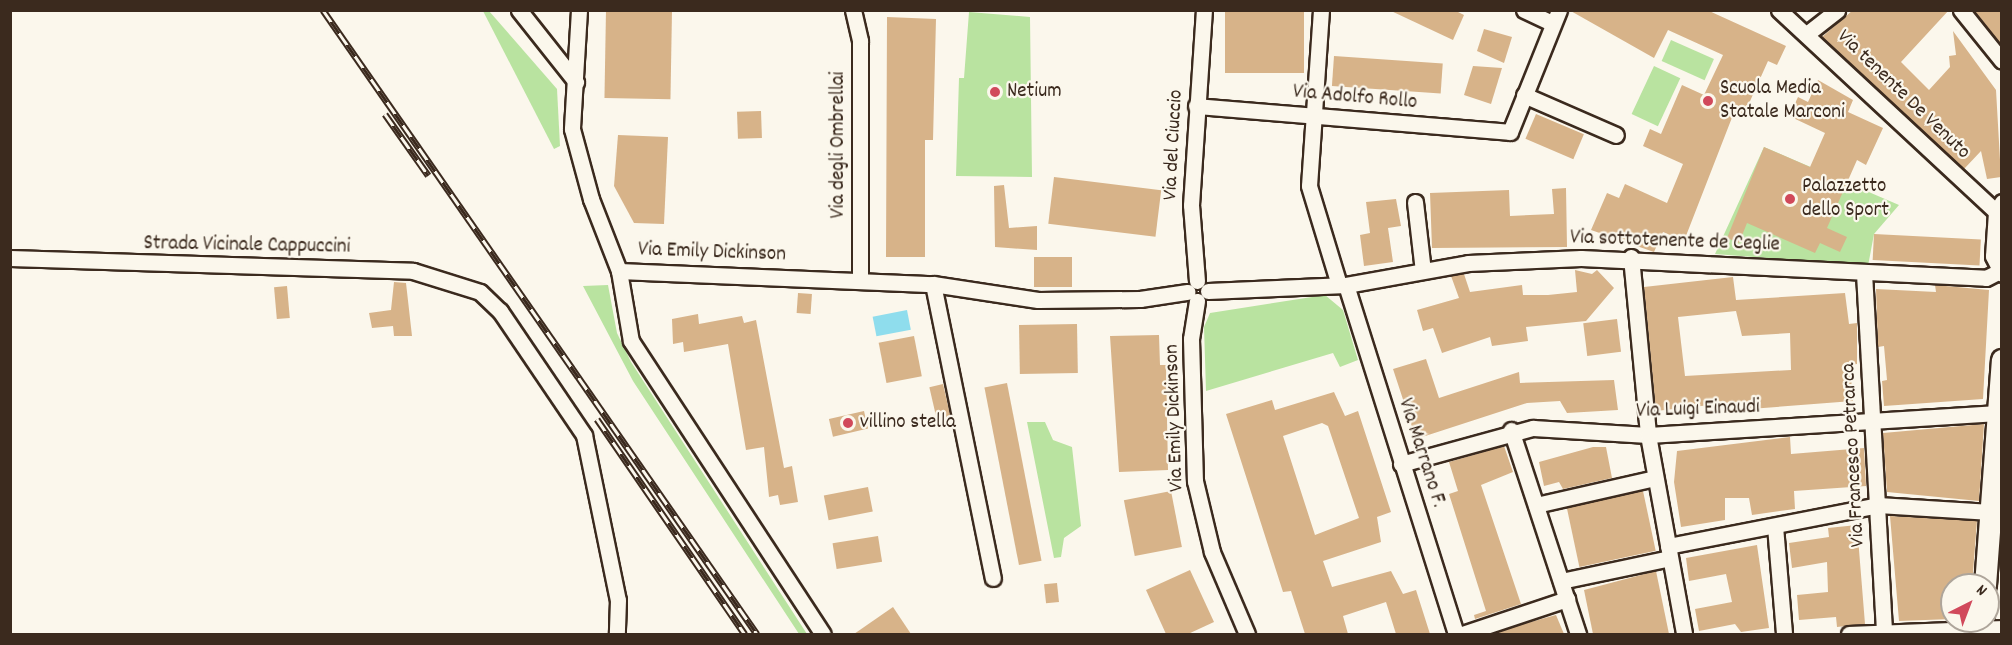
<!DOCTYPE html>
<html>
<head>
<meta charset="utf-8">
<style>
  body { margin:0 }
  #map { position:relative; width:2012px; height:645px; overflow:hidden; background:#fbf7ec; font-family:Dekko,sans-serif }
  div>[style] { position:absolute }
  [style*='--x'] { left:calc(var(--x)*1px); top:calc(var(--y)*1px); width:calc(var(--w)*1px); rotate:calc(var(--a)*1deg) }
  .green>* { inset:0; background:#b9e3a0; transform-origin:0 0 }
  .water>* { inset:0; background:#8fdded; transform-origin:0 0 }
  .building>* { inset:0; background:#d7b389; transform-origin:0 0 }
  .roads { filter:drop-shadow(2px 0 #3b2a1e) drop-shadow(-2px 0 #3b2a1e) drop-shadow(0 2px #3b2a1e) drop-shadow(0 -2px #3b2a1e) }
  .street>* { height:15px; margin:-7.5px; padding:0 7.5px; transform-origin:7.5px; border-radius:7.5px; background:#fbf7ec }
  .secondary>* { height:21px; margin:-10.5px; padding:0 10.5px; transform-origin:10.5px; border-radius:10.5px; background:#fbf7ec }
  .rail>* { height:7px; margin-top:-3.5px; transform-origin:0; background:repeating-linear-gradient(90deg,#fbf7ec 0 14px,#3b2a1e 0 28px); box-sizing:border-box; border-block:2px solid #3b2a1e }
  .dots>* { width:16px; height:16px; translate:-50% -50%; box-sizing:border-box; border:3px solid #fbf7ec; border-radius:50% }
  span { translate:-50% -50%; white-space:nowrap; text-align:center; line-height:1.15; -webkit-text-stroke:4.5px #fbf7ec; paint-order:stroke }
  .poi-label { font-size:21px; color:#3b2a1e }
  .left { translate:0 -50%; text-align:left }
  .street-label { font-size:21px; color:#3b2a1e }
  .frame { position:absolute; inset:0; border:12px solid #3b2a1e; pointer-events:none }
  .north { position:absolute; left:1940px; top:573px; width:60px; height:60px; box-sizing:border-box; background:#fbf7ec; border:2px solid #aea59a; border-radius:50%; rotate:42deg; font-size:16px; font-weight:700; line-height:24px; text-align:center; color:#3b2a1e }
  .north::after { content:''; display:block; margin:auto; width:21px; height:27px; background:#d1495b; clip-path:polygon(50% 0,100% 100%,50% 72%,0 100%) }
</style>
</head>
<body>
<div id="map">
  <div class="green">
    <i style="clip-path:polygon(483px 11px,489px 11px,557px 89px,560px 146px,554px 149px)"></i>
    <i style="clip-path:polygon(969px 12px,1030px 17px,1032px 177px,956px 176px,959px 78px,964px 78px)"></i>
    <i style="left:1671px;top:40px;width:47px;height:23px;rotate:24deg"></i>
    <i style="left:1654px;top:66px;width:29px;height:53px;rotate:25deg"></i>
    <i style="clip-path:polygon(1764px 147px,1899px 205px,1874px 234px,1868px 266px,1715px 254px)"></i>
    <i style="clip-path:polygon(608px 285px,617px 333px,631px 362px,807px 634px,799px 634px,633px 381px,583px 286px)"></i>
    <i style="clip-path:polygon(1325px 295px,1343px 310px,1358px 360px,1340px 367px,1333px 353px,1206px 391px,1204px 327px,1210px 313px)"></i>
    <i style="clip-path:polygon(1027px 422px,1045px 422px,1053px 440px,1072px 447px,1081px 526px,1064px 538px,1061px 557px,1054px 558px)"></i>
  </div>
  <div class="water">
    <i style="left:907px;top:310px;width:20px;height:35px;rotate:79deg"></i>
  </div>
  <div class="building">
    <i style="left:606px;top:10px;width:66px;height:88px;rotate:1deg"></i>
    <i style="left:1225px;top:10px;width:79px;height:63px"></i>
    <i style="clip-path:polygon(1389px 10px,1454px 10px,1464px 15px,1453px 40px)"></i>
    <i style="clip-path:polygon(1569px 10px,1707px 10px,1786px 46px,1777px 65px,1768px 61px,1742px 119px,1733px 115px,1684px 241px,1663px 232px,1654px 252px,1591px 230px,1607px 193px,1619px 198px,1625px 184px,1667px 203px,1683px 164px,1643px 146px,1650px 129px,1661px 134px,1682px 85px,1704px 95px,1723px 55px,1668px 30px,1654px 58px)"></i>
    <i style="clip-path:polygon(1853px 10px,1949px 10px,1901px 62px,1929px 90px,1950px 67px,1949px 56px,1956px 55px,1953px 31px,1996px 90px,2001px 177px,1987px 179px,1981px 151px,1964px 169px,1822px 37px)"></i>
    <i style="clip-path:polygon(1974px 10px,2001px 10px,2001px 45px)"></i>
    <i style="clip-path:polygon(887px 17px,936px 19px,933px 140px,925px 140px,925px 257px,886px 257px)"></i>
    <i style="clip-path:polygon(1484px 29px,1512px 37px,1504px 63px,1477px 51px)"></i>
    <i style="left:1334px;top:56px;width:109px;height:30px;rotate:4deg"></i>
    <i style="clip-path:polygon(1473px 66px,1502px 68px,1491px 104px,1464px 95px)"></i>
    <i style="clip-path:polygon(1818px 80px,1853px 100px,1848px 112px,1883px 128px,1866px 165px,1857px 160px,1827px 228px,1847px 237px,1840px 252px,1820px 243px,1815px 253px,1747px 223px,1739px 243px,1727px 238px,1764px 147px,1810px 167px,1825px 133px,1789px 116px,1798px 97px,1808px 102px)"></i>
    <i style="left:761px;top:111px;width:27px;height:24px;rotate:88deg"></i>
    <i style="left:1536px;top:114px;width:52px;height:27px;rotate:23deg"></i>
    <i style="clip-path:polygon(618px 135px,668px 137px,664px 224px,634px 223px,614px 186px)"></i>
    <i style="left:1054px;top:177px;width:108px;height:47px;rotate:7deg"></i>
    <i style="clip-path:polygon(1004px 185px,1009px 228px,1037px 226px,1037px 250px,995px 247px,994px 186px)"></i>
    <i style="clip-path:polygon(1566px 188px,1567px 247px,1432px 248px,1430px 193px,1509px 190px,1510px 216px,1554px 214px,1552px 189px)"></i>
    <i style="clip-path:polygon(1396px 199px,1401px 226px,1388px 228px,1393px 262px,1364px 266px,1360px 235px,1370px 233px,1366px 202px)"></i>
    <i style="left:1874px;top:234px;width:107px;height:26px;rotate:3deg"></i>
    <i style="left:1034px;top:257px;width:38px;height:30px"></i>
    <i style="clip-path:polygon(1575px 270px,1592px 274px,1597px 270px,1614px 288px,1586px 321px,1526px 327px,1528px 341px,1492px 346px,1490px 337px,1442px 353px,1433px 328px,1423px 331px,1417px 310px,1459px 298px,1451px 276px,1464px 274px,1470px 292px,1522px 285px,1523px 295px,1548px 295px,1577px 292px)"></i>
    <i style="clip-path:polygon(evenodd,1733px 277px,1736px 300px,1845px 293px,1849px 324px,1857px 323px,1857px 364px,1850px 365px,1853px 401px,1750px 409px,1746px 401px,1656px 411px,1644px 287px,1733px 277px,1736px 311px,1742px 336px,1790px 333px,1791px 370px,1685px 376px,1678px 317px,1736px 311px)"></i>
    <i style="clip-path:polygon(394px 282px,406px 283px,412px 336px,394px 336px,393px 326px,372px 328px,369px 313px,391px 310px)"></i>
    <i style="clip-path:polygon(1935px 285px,1989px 290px,1983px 399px,1884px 406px,1882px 381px,1887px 380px,1884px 346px,1878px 347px,1876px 289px,1936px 292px)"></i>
    <i style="left:287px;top:286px;width:32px;height:13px;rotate:85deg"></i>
    <i style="left:798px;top:293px;width:14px;height:20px;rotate:4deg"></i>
    <i style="clip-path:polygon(698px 314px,699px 324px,742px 316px,744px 323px,756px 320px,784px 468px,792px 466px,798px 502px,780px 505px,778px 495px,769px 497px,764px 447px,746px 450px,728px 344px,684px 352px,683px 342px,673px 344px,672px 319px)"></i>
    <i style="left:1617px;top:319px;width:33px;height:34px;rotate:83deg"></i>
    <i style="left:1077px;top:324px;width:49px;height:58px;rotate:89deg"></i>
    <i style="clip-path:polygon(1159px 335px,1160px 365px,1166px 365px,1168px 470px,1119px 472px,1110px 336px)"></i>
    <i style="left:914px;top:336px;width:41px;height:36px;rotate:79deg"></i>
    <i style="clip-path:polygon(1426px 359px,1439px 398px,1519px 372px,1520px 383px,1614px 380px,1618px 410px,1567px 413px,1560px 401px,1527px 403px,1416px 439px,1393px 369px)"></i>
    <i style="left:1007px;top:383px;width:181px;height:23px;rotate:79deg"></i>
    <i style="left:943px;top:384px;width:37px;height:14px;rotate:77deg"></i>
    <i style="clip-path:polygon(evenodd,1334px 392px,1345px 416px,1358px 411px,1391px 512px,1377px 517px,1381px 542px,1323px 561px,1332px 587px,1391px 571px,1403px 594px,1416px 590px,1430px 634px,1396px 634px,1386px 602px,1343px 616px,1348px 634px,1305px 634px,1291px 591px,1283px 592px,1226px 414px,1272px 400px,1275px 410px,1334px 392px,1322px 423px,1328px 426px,1359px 518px,1315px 535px,1283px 436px,1322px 423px)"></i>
    <i style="left:864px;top:411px;width:18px;height:36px;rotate:77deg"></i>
    <i style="clip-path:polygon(1984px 424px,1979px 501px,1887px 492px,1883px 433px)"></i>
    <i style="clip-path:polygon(1790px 437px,1791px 454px,1864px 448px,1866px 486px,1794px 491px,1795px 509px,1752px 515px,1749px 498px,1725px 498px,1725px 520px,1681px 527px,1674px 482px,1677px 451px)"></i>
    <i style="clip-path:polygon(1504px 446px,1513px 472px,1481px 485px,1521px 604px,1475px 619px,1474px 615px,1486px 611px,1449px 494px,1458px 491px,1449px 462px)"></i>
    <i style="clip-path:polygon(1593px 447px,1606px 447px,1612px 478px,1563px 489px,1559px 482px,1544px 486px,1539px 462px)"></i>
    <i style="left:868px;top:487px;width:25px;height:45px;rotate:79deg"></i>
    <i style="left:1171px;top:491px;width:57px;height:48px;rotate:79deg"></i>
    <i style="left:1643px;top:491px;width:61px;height:78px;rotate:78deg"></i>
    <i style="clip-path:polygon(1890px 516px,1977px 521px,1972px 585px,1952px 585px,1952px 619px,1899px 621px)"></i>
    <i style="clip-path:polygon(1857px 525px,1865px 624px,1837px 627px,1836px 617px,1799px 620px,1797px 595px,1828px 592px,1827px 562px,1792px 568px,1789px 543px,1829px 537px,1828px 528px)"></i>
    <i style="left:878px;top:536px;width:26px;height:46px;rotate:81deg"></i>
    <i style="clip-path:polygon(1757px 545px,1769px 628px,1741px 632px,1735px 624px,1699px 631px,1695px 609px,1732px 602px,1726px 574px,1689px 581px,1686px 558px)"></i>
    <i style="clip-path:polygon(1190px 570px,1214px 622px,1188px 634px,1166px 634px,1146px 590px)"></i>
    <i style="clip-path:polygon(1656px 571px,1669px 634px,1593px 634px,1584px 590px)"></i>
    <i style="left:1057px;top:583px;width:19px;height:13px;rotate:84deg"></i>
    <i style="clip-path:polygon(893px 607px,911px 634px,854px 634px)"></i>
    <i style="clip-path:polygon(1556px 615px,1564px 634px,1491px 634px,1527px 623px)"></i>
  </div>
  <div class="roads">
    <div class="street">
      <i style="--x:519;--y:10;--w:92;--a:51.6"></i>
      <i style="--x:579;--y:10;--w:119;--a:93.4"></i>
      <i style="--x:572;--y:129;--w:73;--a:74.8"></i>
      <i style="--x:591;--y:199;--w:77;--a:68.7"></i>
      <i style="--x:619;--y:271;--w:71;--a:80.3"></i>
      <i style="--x:631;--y:341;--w:350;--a:56.8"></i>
      <i style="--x:853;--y:10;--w:32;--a:77"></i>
      <i style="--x:860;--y:41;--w:239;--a:90"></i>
      <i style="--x:1321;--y:10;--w:176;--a:93.9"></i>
      <i style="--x:1309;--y:186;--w:103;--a:73.1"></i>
      <i style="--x:1524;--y:10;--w:31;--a:25"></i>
      <i style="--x:1779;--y:10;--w:296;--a:42.9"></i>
      <i style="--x:1961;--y:10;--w:65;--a:51.2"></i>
      <i style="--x:1808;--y:33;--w:37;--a:-38"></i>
      <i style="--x:1524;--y:95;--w:100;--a:23.5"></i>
      <i style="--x:1196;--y:106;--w:315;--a:4.7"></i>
      <i style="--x:1510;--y:132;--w:131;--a:-68.1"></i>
      <i style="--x:1415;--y:202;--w:69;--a:83.4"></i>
      <i style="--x:2002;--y:202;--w:12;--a:121"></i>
      <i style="--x:1996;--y:212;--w:44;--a:93.9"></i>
      <i style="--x:1993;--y:256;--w:20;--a:63"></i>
      <i style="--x:1631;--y:257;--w:179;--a:84.5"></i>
      <i style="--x:1648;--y:435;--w:202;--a:79.7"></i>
      <i style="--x:10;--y:258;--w:403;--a:1.8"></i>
      <i style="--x:413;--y:271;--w:70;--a:17.4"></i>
      <i style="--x:480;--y:292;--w:28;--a:44"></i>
      <i style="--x:500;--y:311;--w:150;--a:55.9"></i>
      <i style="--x:584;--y:435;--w:168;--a:78.4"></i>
      <i style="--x:618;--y:600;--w:34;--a:92"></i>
      <i style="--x:619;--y:271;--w:314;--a:2.4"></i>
      <i style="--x:933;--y:284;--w:106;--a:8.7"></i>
      <i style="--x:1038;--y:300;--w:102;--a:-0.6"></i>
      <i style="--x:1140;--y:299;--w:48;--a:-8.5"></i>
      <i style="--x:1864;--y:273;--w:362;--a:86.8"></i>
      <i style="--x:1197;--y:281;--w:76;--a:-94.5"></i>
      <i style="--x:1191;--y:205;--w:195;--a:-86.2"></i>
      <i style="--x:933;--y:284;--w:300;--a:78.5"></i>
      <i style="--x:1346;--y:285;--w:366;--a:72.5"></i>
      <i style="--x:1208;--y:291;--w:138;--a:-2.5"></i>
      <i style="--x:1346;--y:285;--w:124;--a:-10.2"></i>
      <i style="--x:1468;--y:263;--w:113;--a:-2.5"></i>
      <i style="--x:1581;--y:258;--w:405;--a:2.8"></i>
      <i style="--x:1986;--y:278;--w:13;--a:-27"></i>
      <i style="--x:1197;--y:301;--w:38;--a:99"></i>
      <i style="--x:1191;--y:339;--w:142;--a:88.4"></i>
      <i style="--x:1195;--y:481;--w:73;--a:76.5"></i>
      <i style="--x:1212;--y:552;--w:89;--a:66.9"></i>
      <i style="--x:1511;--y:430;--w:215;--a:71.8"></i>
      <i style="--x:1401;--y:464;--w:137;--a:-15.3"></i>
      <i style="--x:1533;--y:428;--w:115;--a:3.5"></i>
      <i style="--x:1648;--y:435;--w:355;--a:-3.6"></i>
      <i style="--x:1536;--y:505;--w:122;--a:-12.8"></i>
      <i style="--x:1775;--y:526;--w:108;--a:85.2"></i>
      <i style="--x:1668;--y:546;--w:214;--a:-11"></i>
      <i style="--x:1878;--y:505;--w:113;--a:3.5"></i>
      <i style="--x:1561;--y:581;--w:111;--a:-11.9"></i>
      <i style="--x:1462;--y:634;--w:111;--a:-18.4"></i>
      <i style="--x:1849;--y:634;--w:153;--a:-2.2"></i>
    </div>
    <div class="secondary">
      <i style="--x:1985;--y:585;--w:226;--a:-85.7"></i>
      <i style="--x:1982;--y:634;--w:13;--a:-86"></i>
    </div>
  </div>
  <div class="rail">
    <i style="--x:323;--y:10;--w:760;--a:55.18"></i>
    <i style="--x:385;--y:114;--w:75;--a:54.8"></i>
    <i style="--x:597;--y:419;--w:261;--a:55.5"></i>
  </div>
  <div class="dots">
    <i style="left:995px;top:92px;background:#d1495b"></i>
    <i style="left:1708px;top:101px;background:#d1495b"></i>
    <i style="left:1790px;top:199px;background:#d1495b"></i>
    <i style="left:848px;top:423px;background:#d1495b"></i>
  </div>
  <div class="poi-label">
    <span class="left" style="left:1720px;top:101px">Scuola Media<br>Statale Marconi</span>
    <span class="left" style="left:1007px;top:92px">Netium</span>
    <span class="left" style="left:1802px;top:199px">Palazzetto<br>dello Sport</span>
    <span class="left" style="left:860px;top:423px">villino stella</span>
  </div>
  <div class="street-label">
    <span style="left:1903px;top:95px;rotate:44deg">Via tenente De Venuto</span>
    <span style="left:1355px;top:98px;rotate:5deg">Via Adolfo Rollo</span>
    <span style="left:839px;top:145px;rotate:-90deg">Via degli Ombrellai</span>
    <span style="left:1174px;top:145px;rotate:-87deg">Via del Ciuccio</span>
    <span style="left:1675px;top:242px;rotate:2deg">Via sottotenente de Ceglie</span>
    <span style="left:247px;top:246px;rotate:1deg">Strada Vicinale Cappuccini</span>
    <span style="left:712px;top:253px;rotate:2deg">Via Emily Dickinson</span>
    <span style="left:1698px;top:410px;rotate:-2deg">Via Luigi Einaudi</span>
    <span style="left:1175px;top:418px;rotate:-92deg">Via Emily Dickinson</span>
    <span style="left:1421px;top:453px;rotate:72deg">Via Marrano F.</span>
    <span style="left:1854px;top:455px;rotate:-93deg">Via Francesco Petrarca</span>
  </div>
  <div class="frame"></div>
  <div class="north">N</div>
</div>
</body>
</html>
